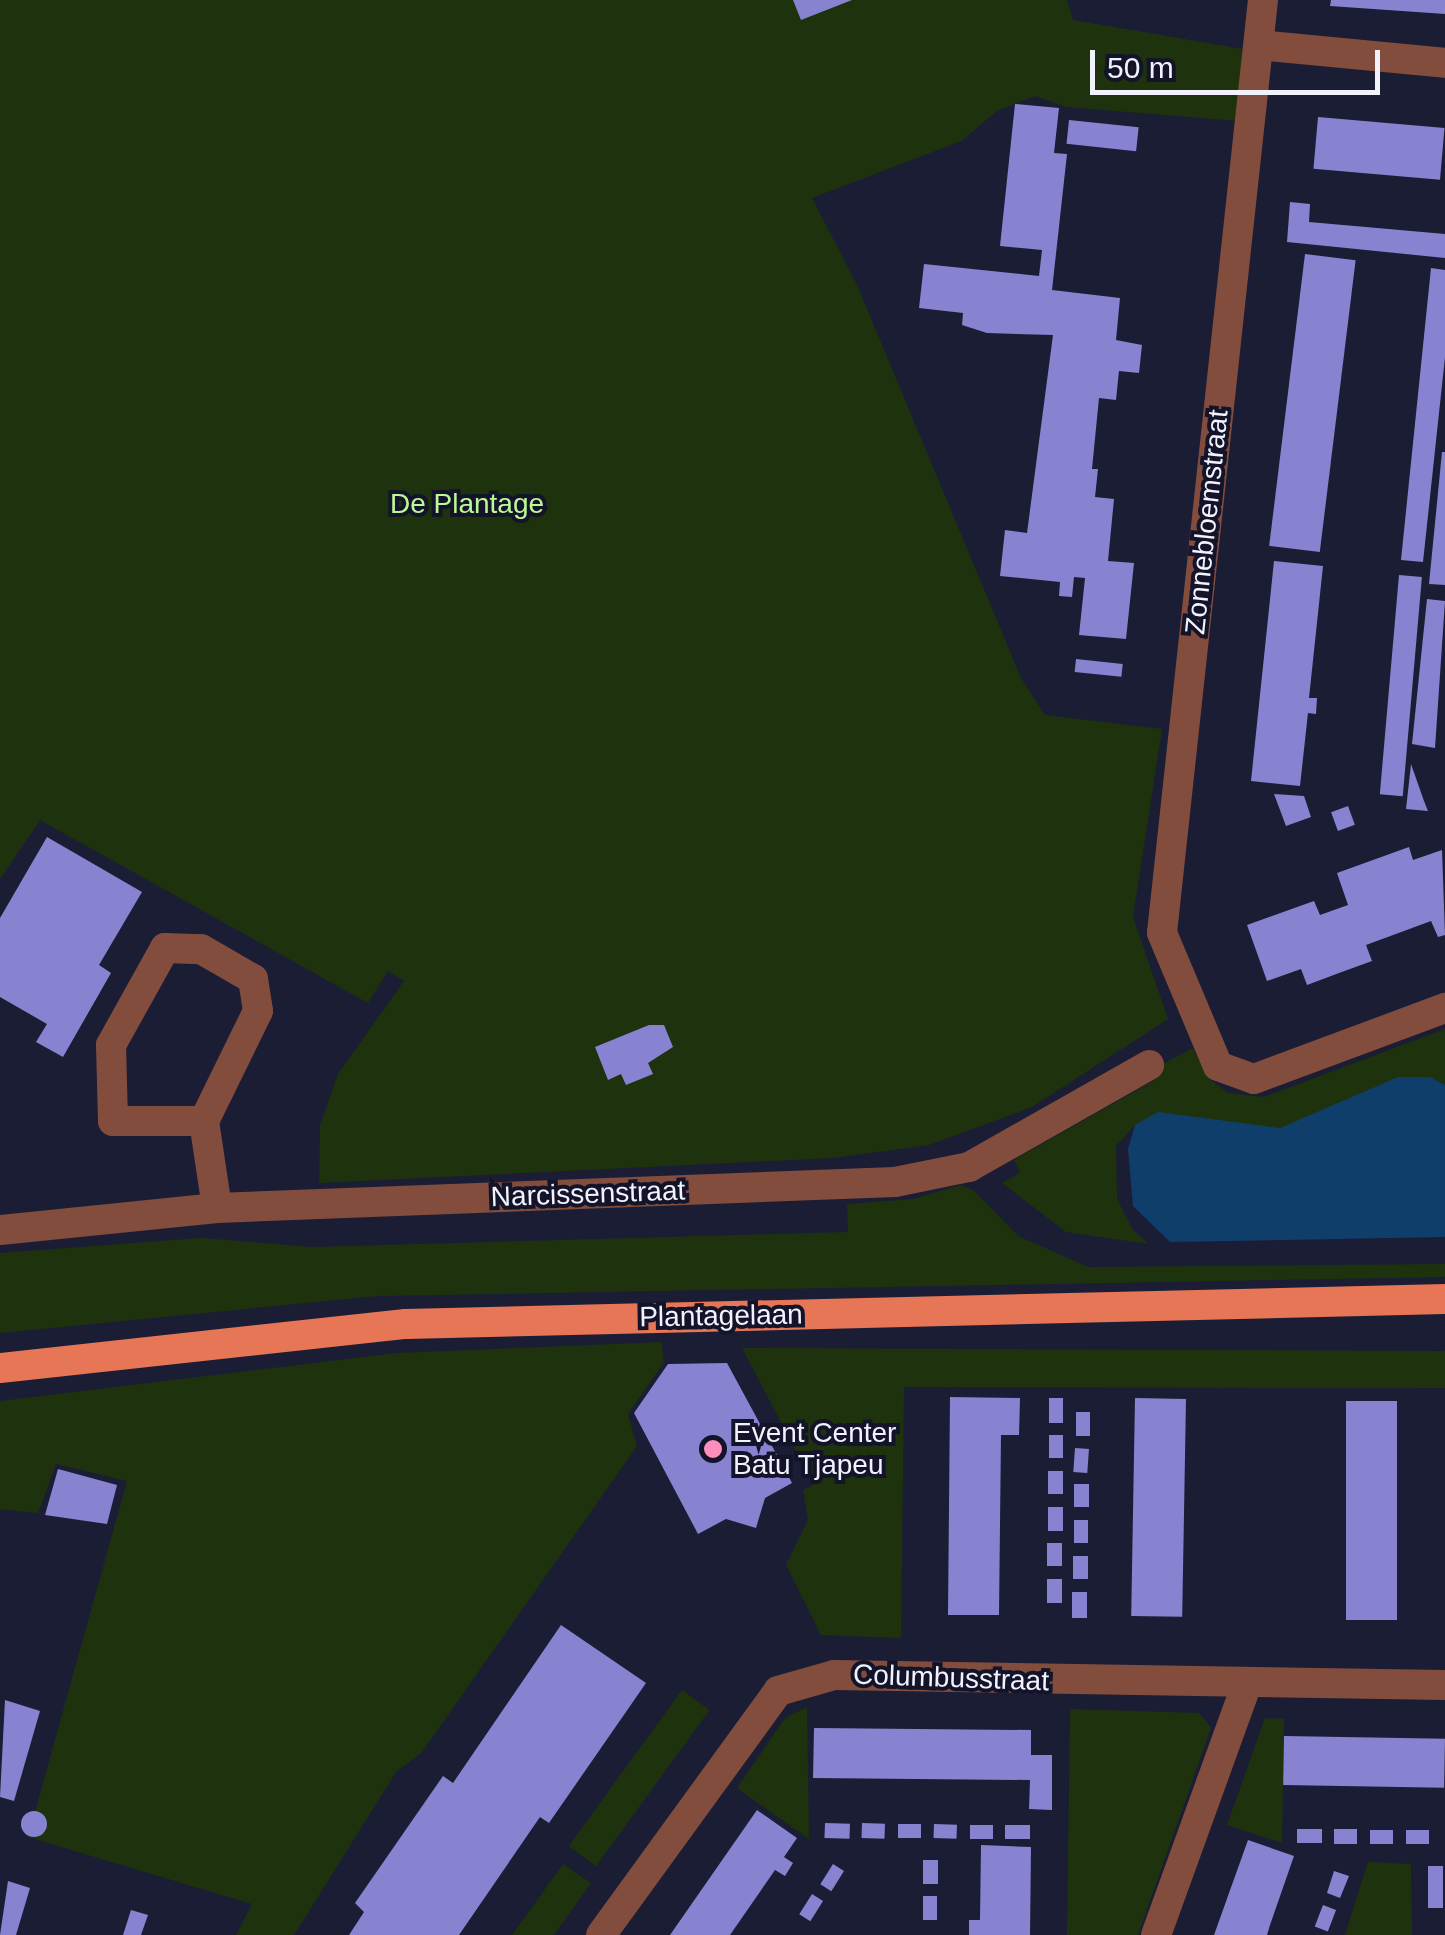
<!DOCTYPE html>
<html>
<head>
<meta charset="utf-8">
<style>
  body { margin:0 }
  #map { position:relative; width:1445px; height:1935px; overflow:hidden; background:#1b1d35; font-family:Helvetica,sans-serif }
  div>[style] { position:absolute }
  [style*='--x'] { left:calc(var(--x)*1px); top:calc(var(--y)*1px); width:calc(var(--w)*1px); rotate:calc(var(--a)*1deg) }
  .green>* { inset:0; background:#1e330d; transform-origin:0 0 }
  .water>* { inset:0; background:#103e6a }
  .building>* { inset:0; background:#8883d0; transform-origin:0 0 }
  .round { border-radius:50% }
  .minor>* { height:30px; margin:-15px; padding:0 15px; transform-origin:15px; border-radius:15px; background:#834d3d }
  .major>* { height:30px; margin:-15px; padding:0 15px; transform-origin:15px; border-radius:15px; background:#e77656 }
  .dots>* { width:28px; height:28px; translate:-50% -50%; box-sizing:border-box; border:5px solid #13132a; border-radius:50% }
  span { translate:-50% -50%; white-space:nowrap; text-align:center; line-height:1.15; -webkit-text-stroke:8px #13132a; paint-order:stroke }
  .park-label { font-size:28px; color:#bcf893 }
  .street-label { font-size:28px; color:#f1f2fc }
  .poi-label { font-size:28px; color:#f1f2fc }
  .left { translate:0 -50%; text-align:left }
  .scale { position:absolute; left:1090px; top:50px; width:290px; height:45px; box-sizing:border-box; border:5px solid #f1f2fc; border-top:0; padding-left:12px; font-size:30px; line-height:35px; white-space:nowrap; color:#f1f2fc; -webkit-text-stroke:8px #13132a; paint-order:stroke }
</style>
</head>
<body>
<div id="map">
  <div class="green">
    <i style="clip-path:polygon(0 0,1067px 0,1073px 20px,1243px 49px,1237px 121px,1067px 107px,1035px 96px,998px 110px,961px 141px,812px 198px,857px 285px,1021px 678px,1045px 715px,1162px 729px,1133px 917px,1168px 1019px,1032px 1107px,929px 1145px,833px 1158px,319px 1183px,320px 1125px,338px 1074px,404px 981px,388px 971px,368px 1003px,40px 820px,0 879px)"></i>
    <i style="clip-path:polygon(1445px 1029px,1445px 1085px,1430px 1077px,1398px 1077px,1281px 1128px,1135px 1125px,1116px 1146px,1117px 1199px,1133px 1230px,1149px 1244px,1066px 1232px,1002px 1183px,1020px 1173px,1014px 1160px,1155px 1080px,1150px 1071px,1193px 1048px,1208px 1078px,1228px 1093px,1264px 1097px)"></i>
    <i style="clip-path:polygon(961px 1185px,973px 1190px,1018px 1236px,1088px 1267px,1445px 1264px,1445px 1277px,377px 1296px,0 1333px,0 1253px,201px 1238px,311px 1247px,848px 1232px,847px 1204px,914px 1199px)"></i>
    <i style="clip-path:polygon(661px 1342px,664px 1362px,628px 1414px,637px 1446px,422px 1752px,396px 1772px,294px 1935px,236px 1935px,252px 1904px,28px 1837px,127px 1481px,56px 1464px,38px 1513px,0 1509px,0 1401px,397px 1353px)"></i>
    <i style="clip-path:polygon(742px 1348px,1445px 1351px,1445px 1388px,904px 1387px,901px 1638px,821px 1635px,786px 1565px,808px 1520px,803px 1490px,814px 1485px)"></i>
    <i style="left:682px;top:1690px;width:34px;height:193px;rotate:36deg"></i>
    <i style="clip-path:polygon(807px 1707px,809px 1839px,737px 1788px,785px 1718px)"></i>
    <i style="clip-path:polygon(1070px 1709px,1199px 1713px,1211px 1728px,1138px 1935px,1067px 1935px)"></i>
    <i style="clip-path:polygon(1265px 1718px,1284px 1719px,1282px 1843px,1227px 1825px)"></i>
    <i style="clip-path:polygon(1368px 1862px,1411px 1864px,1412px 1935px,1345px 1935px)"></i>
    <i style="clip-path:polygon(563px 1864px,591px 1883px,554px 1935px,512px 1935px)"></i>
  </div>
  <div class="water">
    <i style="clip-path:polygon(1398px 1077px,1430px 1077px,1445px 1085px,1445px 1237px,1170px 1242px,1133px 1206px,1128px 1149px,1135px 1125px,1158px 1112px,1280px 1128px)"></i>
  </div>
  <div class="building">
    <i style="clip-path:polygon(793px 0,852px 0,801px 20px)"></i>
    <i style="clip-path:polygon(1331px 0,1445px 0,1445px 14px,1330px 6px)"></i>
    <i style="clip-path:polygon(1015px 104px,1059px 108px,1054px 153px,1067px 154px,1052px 290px,1120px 298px,1116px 340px,1142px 345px,1139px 373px,1119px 371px,1116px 400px,1099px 398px,1092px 469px,1098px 469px,1095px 497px,1114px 499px,1108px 561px,1134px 563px,1126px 639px,1079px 635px,1085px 578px,1074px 577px,1072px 597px,1059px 596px,1060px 582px,1000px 576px,1005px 530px,1027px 533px,1053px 335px,987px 333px,962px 325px,963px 313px,919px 308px,924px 264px,1039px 276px,1042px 250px,1000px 246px)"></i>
    <i style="left:1318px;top:117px;width:127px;height:52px;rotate:5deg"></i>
    <i style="left:1069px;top:120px;width:70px;height:24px;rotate:6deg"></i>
    <i style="clip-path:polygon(1290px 202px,1310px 204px,1309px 222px,1445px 234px,1445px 258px,1287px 242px)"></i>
    <i style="left:1305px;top:254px;width:51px;height:294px;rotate:7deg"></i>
    <i style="clip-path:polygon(1431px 268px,1445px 270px,1445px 357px,1423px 562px,1401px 560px)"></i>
    <i style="clip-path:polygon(1442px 452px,1445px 452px,1445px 585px,1429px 584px)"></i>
    <i style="clip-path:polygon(1274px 561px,1323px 566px,1309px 698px,1317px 698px,1316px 714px,1308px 713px,1300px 786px,1251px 781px)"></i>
    <i style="left:1399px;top:575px;width:23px;height:220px;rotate:5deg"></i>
    <i style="clip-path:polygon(1427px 599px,1445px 601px,1435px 748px,1412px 744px)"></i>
    <i style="left:1076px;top:659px;width:47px;height:13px;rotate:6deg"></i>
    <i style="clip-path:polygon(1411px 764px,1424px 801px,1428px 811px,1406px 809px)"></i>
    <i style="clip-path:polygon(1274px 794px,1304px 796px,1311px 817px,1286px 826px)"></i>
    <i style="left:1348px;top:806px;width:20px;height:18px;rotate:70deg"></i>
    <i style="clip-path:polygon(47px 837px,142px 892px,99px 965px,111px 973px,63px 1057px,36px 1042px,47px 1024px,0 997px,0 918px)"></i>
    <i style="clip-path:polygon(1409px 847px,1413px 860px,1442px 850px,1445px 935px,1438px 937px,1431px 921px,1366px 945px,1372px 961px,1339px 973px,1307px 985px,1301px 969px,1267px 981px,1247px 925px,1314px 901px,1320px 915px,1348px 905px,1337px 873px)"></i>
    <i style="clip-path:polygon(649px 1025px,664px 1025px,673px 1047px,648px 1063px,653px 1074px,626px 1085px,621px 1074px,608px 1080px,595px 1047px)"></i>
    <i style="clip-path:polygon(727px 1363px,792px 1483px,765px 1498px,756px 1528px,726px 1519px,698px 1534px,634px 1413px,668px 1364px)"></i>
    <i style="clip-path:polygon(950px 1397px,1020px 1398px,1019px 1435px,1001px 1435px,999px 1615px,948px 1615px)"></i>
    <i style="left:1049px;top:1398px;width:14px;height:25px"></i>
    <i style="left:1135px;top:1398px;width:51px;height:218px;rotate:1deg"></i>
    <i style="left:1346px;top:1401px;width:51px;height:219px"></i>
    <i style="left:1076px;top:1412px;width:14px;height:24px"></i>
    <i style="left:1049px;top:1435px;width:14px;height:23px"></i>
    <i style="left:1075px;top:1448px;width:14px;height:24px;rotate:4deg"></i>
    <i style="clip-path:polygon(58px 1469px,117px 1485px,107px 1524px,45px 1515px)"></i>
    <i style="left:1048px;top:1471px;width:15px;height:23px"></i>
    <i style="left:1074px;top:1484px;width:15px;height:23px"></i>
    <i style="left:1048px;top:1507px;width:15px;height:24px"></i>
    <i style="left:1074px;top:1520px;width:14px;height:23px"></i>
    <i style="left:1047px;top:1543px;width:15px;height:23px"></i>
    <i style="left:1073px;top:1556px;width:15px;height:23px"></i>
    <i style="left:1047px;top:1579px;width:15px;height:24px"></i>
    <i style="left:1072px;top:1592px;width:15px;height:26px"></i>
    <i style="clip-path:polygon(561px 1625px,646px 1683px,549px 1823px,540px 1817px,459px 1935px,349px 1935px,364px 1912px,355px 1903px,443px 1776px,453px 1783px)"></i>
    <i style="clip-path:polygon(5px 1700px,40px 1711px,14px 1801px,0 1797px)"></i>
    <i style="clip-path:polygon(814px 1728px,1031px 1730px,1031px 1755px,1052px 1755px,1052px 1810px,1029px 1809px,1030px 1780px,813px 1778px)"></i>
    <i style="left:1284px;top:1736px;width:161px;height:49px;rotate:1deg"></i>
    <i style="clip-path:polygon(757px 1810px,797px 1838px,784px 1857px,793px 1863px,785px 1876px,775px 1870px,730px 1935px,670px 1935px)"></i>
    <i class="round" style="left:21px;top:1811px;width:26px;height:26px"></i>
    <i style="left:825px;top:1823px;width:25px;height:15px;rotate:2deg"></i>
    <i style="left:862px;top:1823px;width:23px;height:15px;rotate:2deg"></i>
    <i style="left:898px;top:1824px;width:23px;height:14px"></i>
    <i style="left:934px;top:1824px;width:23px;height:14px;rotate:2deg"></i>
    <i style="left:970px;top:1825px;width:23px;height:14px"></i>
    <i style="left:1005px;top:1825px;width:25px;height:14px"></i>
    <i style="left:1297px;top:1829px;width:25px;height:14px"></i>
    <i style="left:1334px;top:1829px;width:23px;height:15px"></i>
    <i style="left:1370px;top:1830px;width:23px;height:14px"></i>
    <i style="left:1406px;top:1830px;width:23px;height:14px"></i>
    <i style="clip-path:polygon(1248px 1840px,1294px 1856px,1270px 1925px,1267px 1935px,1214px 1935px)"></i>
    <i style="clip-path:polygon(981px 1845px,1031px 1847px,1030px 1935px,969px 1935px,969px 1920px,980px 1920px)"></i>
    <i style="left:923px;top:1860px;width:15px;height:24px"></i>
    <i style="left:833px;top:1864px;width:13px;height:24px;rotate:32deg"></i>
    <i style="left:1428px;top:1866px;width:15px;height:42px"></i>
    <i style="clip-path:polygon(1334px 1871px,1349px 1876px,1340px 1898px,1327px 1893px)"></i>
    <i style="clip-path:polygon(8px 1881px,30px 1888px,16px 1935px,0 1935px)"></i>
    <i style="left:812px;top:1894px;width:13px;height:24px;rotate:32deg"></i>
    <i style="left:923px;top:1896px;width:14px;height:24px"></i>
    <i style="left:1323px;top:1905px;width:14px;height:23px;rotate:21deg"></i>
    <i style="clip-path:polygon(131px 1910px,148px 1915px,141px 1935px,123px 1935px)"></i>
  </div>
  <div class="minor">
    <i style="--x:1263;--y:0;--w:938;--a:96.18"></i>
    <i style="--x:1162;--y:933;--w:144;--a:67.2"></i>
    <i style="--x:1218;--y:1066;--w:38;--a:20"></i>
    <i style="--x:1254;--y:1079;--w:204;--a:-20.4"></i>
    <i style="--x:1259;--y:45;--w:187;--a:5.5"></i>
    <i style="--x:204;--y:1121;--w:91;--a:180"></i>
    <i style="--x:113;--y:1121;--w:76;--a:-91.5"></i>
    <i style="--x:111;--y:1045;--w:111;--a:-60.9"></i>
    <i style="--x:165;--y:948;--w:36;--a:2"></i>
    <i style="--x:201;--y:949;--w:60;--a:30"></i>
    <i style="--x:253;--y:979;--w:32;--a:81"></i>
    <i style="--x:258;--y:1011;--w:123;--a:116.1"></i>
    <i style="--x:204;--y:1121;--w:88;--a:81.5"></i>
    <i style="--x:0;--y:1230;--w:218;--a:-5.8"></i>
    <i style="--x:217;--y:1208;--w:678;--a:-2.2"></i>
    <i style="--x:895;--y:1182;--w:76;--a:-11.5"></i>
    <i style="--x:969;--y:1167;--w:207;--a:-29.5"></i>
    <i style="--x:601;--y:1935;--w:301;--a:-54"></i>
    <i style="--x:778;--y:1691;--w:58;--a:-15.9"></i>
    <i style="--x:834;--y:1675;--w:611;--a:0.94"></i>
    <i style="--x:1156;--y:1935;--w:267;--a:-70.1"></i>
  </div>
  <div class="major">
    <i style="--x:0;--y:1368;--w:408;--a:-6.2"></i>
    <i style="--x:406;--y:1324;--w:1039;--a:-1.38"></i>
  </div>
  <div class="dots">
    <i style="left:713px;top:1449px;background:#fe8ebe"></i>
  </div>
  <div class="park-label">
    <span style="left:467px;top:504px">De Plantage</span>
  </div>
  <div class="street-label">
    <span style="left:1207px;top:522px;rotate:-84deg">Zonnebloemstraat</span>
    <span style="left:588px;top:1194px;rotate:-2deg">Narcissenstraat</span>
    <span style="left:721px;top:1316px;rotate:-1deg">Plantagelaan</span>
    <span style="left:951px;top:1678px;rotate:2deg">Columbusstraat</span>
  </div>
  <div class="poi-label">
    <span class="left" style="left:733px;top:1449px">Event Center<br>Batu Tjapeu</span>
  </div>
  <div class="scale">50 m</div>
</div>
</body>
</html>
